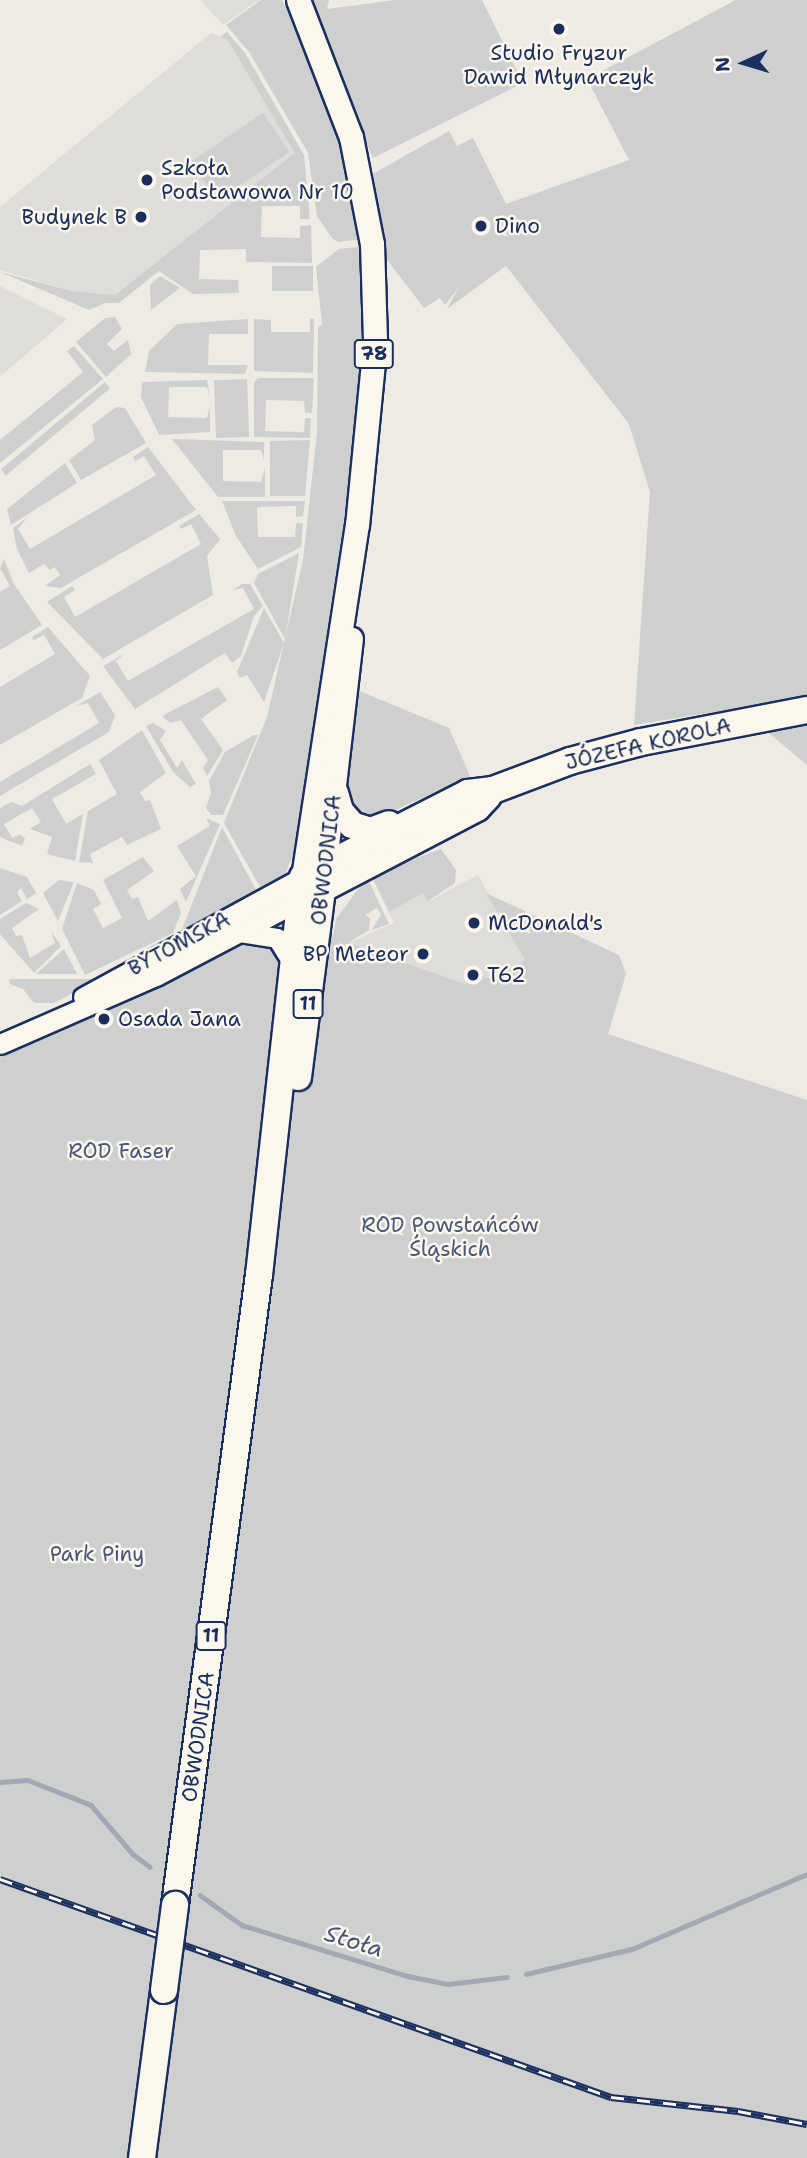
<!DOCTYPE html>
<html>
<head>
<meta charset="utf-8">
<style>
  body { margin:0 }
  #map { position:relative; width:807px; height:2158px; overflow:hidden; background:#eeebe4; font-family:"Shantell Sans",sans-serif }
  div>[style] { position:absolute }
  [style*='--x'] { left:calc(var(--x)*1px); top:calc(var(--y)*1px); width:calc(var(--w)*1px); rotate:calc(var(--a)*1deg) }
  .built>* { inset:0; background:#deddda }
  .green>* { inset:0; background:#cecfcf; transform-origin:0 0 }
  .stream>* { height:4.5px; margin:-2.25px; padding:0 2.25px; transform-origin:2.25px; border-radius:2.25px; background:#a3a8b4 }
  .roads { filter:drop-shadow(2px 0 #1b2f5e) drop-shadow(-2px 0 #1b2f5e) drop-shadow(0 2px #1b2f5e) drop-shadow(0 -2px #1b2f5e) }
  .secondary>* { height:19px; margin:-9.5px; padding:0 9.5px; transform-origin:9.5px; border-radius:9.5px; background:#fbf7ec }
  .primary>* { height:23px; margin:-11.5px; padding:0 11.5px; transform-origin:11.5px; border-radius:11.5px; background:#fbf7ec }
  .highway>* { height:26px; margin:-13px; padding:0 13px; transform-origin:13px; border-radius:13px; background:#fbf7ec }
  .rail>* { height:7px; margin-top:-3.5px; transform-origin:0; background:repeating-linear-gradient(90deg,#fbf7ec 0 13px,#1b2f5e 0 26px); box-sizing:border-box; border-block:2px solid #1b2f5e }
  .bridges { filter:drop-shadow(2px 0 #1b2f5e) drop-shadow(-2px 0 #1b2f5e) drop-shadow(0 2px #1b2f5e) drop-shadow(0 -2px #1b2f5e) }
  .highway-bridge>* { height:26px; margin:-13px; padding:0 13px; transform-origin:13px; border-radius:13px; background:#fbf7ec }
  .dots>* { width:19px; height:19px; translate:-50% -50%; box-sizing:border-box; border:4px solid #fbf7ec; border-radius:50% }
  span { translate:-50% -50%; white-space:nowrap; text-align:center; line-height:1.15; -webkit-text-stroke:5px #fbf7ec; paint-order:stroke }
  .shield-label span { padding:2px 5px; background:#fbf7ec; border:2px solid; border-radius:5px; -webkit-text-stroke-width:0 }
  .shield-label { font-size:19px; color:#1b2f5e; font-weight:700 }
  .poi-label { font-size:21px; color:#1b2f5e }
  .left { translate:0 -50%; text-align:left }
  .right { translate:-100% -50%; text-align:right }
  .street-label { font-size:21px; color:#1b2f5e }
  .park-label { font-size:21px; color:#48577a }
  .water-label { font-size:23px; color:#445378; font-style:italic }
  .north { position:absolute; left:709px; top:28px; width:70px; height:70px; -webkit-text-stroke:5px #fbf7ec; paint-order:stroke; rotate:266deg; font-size:19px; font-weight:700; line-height:28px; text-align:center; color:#1b2f5e }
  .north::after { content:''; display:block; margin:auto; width:24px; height:32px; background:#1b2f5e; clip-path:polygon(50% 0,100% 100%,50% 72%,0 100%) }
</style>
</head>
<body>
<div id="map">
  <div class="built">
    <i style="clip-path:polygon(200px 0,259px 0,223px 25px)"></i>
    <i style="clip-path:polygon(211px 33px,227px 39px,296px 153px,115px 295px,72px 291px,0 270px,0 207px)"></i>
    <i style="clip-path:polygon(0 286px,67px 319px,1px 376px,0 375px)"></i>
    <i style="clip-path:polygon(478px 875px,526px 960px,493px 979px,479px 976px,458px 1009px,341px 946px,394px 923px,389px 912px,423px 892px,429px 901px)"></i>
  </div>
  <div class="green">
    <i style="clip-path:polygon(261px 0,282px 0,343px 138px,353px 185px,449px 131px,457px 146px,473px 138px,506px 204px,629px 160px,587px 79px,736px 0,807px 0,807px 765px,739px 708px,634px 725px,650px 492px,629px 424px,506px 266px,447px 309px,459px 287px,445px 305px,440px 298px,424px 308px,362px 227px,363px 239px,338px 242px,332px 238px,317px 216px,308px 153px,249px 52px,226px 25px)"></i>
    <i style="clip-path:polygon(306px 0,329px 0,327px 9px,395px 0,482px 0,523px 83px,373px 158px)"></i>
    <i style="clip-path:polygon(227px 32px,245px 53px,304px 155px,310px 219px,300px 219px,300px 206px,262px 206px,261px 237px,300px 238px,300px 226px,311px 225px,312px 263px,246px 262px,246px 249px,200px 250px,199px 279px,238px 280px,239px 293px,193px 294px,159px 271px,119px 303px,105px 303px,89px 310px,0 272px,72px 291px,115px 295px,295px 153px,227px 39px,220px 37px)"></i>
    <i style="left:263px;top:113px;width:47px;height:87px;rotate:56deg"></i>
    <i style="clip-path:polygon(358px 247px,363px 250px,366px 290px,352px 465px,294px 853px,285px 874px,260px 887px,224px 823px,267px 717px,303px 560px,317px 432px,318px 328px,322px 324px,316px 267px,339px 249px)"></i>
    <i style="left:272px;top:266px;width:41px;height:25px"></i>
    <i style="clip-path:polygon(160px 276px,180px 288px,151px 310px,150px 285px)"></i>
    <i style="clip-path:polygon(115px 317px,122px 329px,107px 344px,114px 351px,128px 340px,131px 354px,106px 377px,76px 342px,105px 318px)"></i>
    <i style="clip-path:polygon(310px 318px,314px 319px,313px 373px,254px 371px,254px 319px,271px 320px,271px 332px,310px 332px)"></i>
    <i style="clip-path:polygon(248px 319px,248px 334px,209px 334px,208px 365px,248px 365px,245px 374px,145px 372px,149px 351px,177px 324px)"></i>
    <i style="clip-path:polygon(74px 346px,103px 379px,0 463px,0 440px,83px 372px,67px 351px)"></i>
    <i style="clip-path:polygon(258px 378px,314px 378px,312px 413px,305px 413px,304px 401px,266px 400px,265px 431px,304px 432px,305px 418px,311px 418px,310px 438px,254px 437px,254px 382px)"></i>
    <i style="left:247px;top:379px;width:58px;height:33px;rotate:88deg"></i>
    <i style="clip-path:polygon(207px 380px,210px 398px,207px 387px,169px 387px,168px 417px,207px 418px,210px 406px,210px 432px,159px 435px,141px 397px,142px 382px)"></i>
    <i style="left:105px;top:382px;width:8px;height:136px;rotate:50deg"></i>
    <i style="clip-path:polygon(116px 407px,125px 408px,146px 443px,81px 480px,69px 460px,95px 440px,92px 425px)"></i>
    <i style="clip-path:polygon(172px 439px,264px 442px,264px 461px,261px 450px,223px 450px,223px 481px,261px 482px,265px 468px,265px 497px,218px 497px)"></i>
    <i style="clip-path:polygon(310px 440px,305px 496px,270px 496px,270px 441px)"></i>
    <i style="clip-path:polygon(148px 447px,196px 510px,61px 588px,45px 586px,60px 575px,55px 567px,50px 570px,44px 564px,29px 573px,17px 549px,13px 528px,27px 518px,18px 529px,30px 549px,156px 475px,144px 456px,135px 461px,133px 457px)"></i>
    <i style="clip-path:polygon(65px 463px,77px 483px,11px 525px,7px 509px)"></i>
    <i style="clip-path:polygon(222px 501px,305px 501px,303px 516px,296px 517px,296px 506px,257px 507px,258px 537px,295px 537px,296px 523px,303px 523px,301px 547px,258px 569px,236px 536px)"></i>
    <i style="clip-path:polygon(199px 514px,220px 539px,207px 556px,213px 595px,103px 659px,47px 602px,72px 586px,75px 590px,64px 597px,75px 617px,201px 544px,191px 524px,181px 529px,179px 526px)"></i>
    <i style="clip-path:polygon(299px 553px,285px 639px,254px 583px,258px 574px)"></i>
    <i style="clip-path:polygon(4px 559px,14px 584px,42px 625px,0 650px,0 592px,10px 586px,0 568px)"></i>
    <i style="clip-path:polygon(242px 584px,250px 584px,263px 606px,254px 616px,241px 656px,232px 663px,225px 653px,135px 709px,103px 666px,124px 654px,116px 661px,128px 681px,254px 609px,243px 588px,232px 590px)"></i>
    <i style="clip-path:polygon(264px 608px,284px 643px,264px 702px,247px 675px,240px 678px,237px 672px)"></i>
    <i style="clip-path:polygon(48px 627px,90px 676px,82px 698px,0 745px,0 687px,55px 654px,44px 635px,34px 640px,32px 637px)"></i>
    <i style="clip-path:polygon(218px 687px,227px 700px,201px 719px,223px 750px,207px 776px,203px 768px,208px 760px,181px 720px,170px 723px,162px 716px)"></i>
    <i style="clip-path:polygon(357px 690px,449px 728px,470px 776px,380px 817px,360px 814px,346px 788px)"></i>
    <i style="clip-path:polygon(100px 692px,115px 715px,109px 732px,0 796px,0 782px,99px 723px,88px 703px,76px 706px)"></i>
    <i style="clip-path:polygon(153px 723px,166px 731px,160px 740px,177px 768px,182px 760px,196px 784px,190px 787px,173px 772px,146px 726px)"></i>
    <i style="clip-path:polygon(142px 730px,166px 773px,140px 792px,145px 801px,150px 800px,161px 829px,127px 845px,122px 837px,90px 854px,93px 863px,79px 862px,88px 811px,117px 794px,99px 760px)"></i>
    <i style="clip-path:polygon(254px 735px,258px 735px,223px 815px,211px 815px,206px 808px,211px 793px,209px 781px,225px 752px)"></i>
    <i style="clip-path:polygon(90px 764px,96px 774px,52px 799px,66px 824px,83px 814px,75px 861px,47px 854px,52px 837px,30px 829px,41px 822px,32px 808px,4px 824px,12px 838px,20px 834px,25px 839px,22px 846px,0 837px,0 808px,11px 802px,22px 806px)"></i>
    <i style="clip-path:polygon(206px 818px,220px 824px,186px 902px,180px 889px,196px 876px,177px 846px,210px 826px)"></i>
    <i style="clip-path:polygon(222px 827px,256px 890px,181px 932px)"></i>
    <i style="clip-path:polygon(441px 849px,456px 870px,455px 883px,428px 901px,423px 893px,389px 912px,371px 875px)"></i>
    <i style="clip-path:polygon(143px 857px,154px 871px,127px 890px,132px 899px,138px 897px,148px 921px,177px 900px,181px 913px,173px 933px,85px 975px,62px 929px,77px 883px,94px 890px,101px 904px,93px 909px,103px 928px,122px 918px,103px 880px)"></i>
    <i style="clip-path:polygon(0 868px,27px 877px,36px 893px,27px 899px,21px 888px,17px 892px,22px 901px,0 915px)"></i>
    <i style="clip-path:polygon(367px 877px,389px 924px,372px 930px,381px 914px,377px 908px,365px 915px,370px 918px,369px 930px,348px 943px,465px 984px,479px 976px,493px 979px,525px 960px,486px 893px,619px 955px,626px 974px,608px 1034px,807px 1100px,807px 2158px,0 2158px,0 1058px,296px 911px,333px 936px,336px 919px)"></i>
    <i style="clip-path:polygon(59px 880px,74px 882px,58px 921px,43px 893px)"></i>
    <i style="clip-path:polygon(256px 895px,54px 1003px,34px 1003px,23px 989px,10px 984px,9px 979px,95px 979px)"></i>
    <i style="clip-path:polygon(26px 903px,39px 909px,12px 928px,16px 936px,22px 935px,30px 958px,55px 943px,51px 931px,61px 946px,34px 973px,0 934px,0 919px)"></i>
    <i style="clip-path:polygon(64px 949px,77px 974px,36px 974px)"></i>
  </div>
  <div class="stream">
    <i style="--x:0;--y:1782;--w:28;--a:-4"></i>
    <i style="--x:28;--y:1780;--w:68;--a:21.6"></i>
    <i style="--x:91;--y:1805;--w:65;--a:49.4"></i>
    <i style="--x:133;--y:1854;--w:21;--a:37"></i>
    <i style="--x:200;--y:1895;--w:52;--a:35.5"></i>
    <i style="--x:242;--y:1925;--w:174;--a:17.1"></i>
    <i style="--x:408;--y:1976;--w:41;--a:11.3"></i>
    <i style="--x:448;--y:1984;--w:59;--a:-6.8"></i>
    <i style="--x:526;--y:1974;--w:109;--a:-13.3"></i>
    <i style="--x:632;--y:1949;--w:190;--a:-23.2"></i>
  </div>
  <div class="roads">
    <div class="secondary">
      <i style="--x:240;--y:932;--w:37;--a:9"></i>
      <i style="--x:277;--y:938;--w:31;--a:58"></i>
      <i style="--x:83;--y:997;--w:251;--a:-28.6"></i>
      <i style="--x:0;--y:1044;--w:170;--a:-23.6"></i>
      <i style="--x:156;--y:976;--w:163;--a:-27.8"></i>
    </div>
    <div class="primary">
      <i style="--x:298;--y:0;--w:147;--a:68.9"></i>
      <i style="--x:351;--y:137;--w:109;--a:78.9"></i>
      <i style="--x:372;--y:244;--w:98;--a:88.2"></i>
      <i style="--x:375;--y:342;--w:183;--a:95.6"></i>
      <i style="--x:357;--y:524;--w:357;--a:98.7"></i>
      <i style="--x:323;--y:880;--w:243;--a:-83.4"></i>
    </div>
    <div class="highway">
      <i style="--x:335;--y:793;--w:19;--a:74"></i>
      <i style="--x:340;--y:811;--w:18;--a:49"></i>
      <i style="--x:352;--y:825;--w:20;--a:18"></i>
      <i style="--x:371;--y:831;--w:19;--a:-21"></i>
      <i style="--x:298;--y:1077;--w:190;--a:-82.7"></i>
      <i style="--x:322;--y:889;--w:175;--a:-27.6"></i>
      <i style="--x:477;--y:808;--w:16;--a:-47"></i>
      <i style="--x:175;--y:1905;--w:636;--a:-82.41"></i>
      <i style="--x:259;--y:1275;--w:400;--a:-83.7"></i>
      <i style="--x:303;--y:877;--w:185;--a:-27"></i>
      <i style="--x:468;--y:793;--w:25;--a:-7"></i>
      <i style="--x:493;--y:790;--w:82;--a:-20.6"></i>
      <i style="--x:570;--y:761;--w:73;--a:-15"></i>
      <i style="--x:641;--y:742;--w:169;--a:-10.9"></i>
      <i style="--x:142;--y:2158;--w:169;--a:-82.5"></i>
    </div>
  </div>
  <div class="rail">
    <i style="--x:0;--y:1879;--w:649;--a:19.64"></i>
    <i style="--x:611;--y:2097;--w:128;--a:6.3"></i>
    <i style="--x:738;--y:2111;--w:70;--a:10.7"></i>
  </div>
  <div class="bridges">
    <div class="highway-bridge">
      <i style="--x:164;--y:1990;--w:86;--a:-82.6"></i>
    </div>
  </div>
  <div class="dots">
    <i style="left:559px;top:29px;background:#1b2f5e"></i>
    <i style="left:147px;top:180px;background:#1b2f5e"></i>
    <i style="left:141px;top:217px;background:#1b2f5e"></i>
    <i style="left:481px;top:226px;background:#1b2f5e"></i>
    <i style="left:474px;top:923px;background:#1b2f5e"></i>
    <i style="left:423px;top:954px;background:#1b2f5e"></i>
    <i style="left:473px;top:975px;background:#1b2f5e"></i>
    <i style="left:104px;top:1019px;background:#1b2f5e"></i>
  </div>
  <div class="shield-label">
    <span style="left:374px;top:354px">78</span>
    <span style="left:308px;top:1004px">11</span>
    <span style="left:211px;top:1636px">11</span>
  </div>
  <div class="poi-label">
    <span style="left:559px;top:65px">Studio Fryzur<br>Dawid Młynarczyk</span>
    <span class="left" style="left:161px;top:180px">Szkoła<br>Podstawowa Nr 10</span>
    <span class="right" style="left:127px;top:217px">Budynek B</span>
    <span class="left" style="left:495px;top:226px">Dino</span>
    <span class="left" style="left:488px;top:923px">McDonald's</span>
    <span class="right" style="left:409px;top:954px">BP Meteor</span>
    <span class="left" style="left:487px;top:975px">T62</span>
    <span class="left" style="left:118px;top:1019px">Osada Jana</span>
  </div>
  <div class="street-label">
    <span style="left:648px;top:744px;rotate:-13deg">JÓZEFA KOROLA</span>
    <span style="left:326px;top:860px;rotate:-83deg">OBWODNICA</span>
    <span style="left:179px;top:944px;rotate:-28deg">BYTOMSKA</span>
    <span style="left:198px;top:1737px;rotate:-82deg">OBWODNICA</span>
  </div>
  <div class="park-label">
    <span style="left:121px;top:1151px">ROD Faser</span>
    <span style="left:450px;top:1237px">ROD Powstańców<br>Śląskich</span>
    <span style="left:97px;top:1554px">Park Piny</span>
  </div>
  <div class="water-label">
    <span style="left:354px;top:1941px;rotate:17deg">Stoła</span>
  </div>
  <div class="north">N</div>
</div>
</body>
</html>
